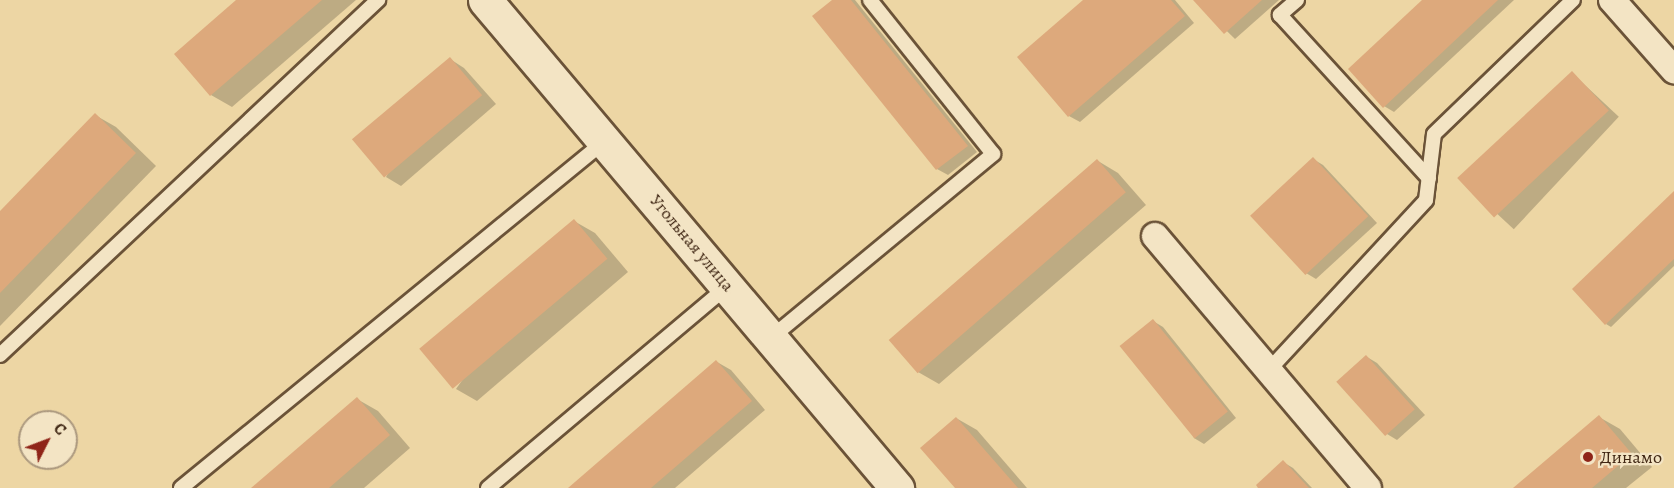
<!DOCTYPE html>
<html>
<head>
<meta charset="utf-8">
<style>
  body { margin:0 }
  #map { position:relative; width:1674px; height:488px; overflow:hidden; background:#edd6a4; font-family:Alegreya,serif }
  div>[style] { position:absolute }
  [style*='--x'] { left:calc(var(--x)*1px); top:calc(var(--y)*1px); width:calc(var(--w)*1px); rotate:calc(var(--a)*1deg) }
  .shadow>* { inset:0; background:#0003; transform-origin:0 0 }
  .building>* { inset:0; background:#dda97c; transform-origin:0 0 }
  .roads { filter:drop-shadow(2px 0 #6b5338) drop-shadow(-2px 0 #6b5338) drop-shadow(0 2px #6b5338) drop-shadow(0 -2px #6b5338) }
  .lane>* { height:14px; margin:-7px; padding:0 7px; transform-origin:7px; border-radius:7px; background:#f3e4c4 }
  .street>* { height:26px; margin:-13px; padding:0 13px; transform-origin:13px; border-radius:13px; background:#f3e4c4 }
  .secondary>* { height:33px; margin:-16.5px; padding:0 16.5px; transform-origin:16.5px; border-radius:16.5px; background:#f3e4c4 }
  .dots>* { width:16px; height:16px; translate:-50% -50%; box-sizing:border-box; border:3px solid #f3e4c4; border-radius:50% }
  span { translate:-50% -50%; white-space:nowrap; text-align:center; line-height:1.15; -webkit-text-stroke:4.5px #f3e4c4; paint-order:stroke }
  .street-label { font-size:18px; color:#402714 }
  .poi-label { font-size:18px; color:#402714 }
  .left { translate:0 -50%; text-align:left }
  .north { position:absolute; left:18px; top:410px; width:60px; height:60px; box-sizing:border-box; background:#f3e4c4; border:2px solid #ab987e; border-radius:50%; rotate:48deg; font-size:16px; font-weight:700; line-height:24px; text-align:center; color:#402714 }
  .north::after { content:''; display:block; margin:auto; width:21px; height:27px; background:#8f2418; clip-path:polygon(50% 0,100% 100%,50% 72%,0 100%) }
</style>
</head>
<body>
<div id="map">
  <div class="shadow">
    <i style="clip-path:polygon(239px 0,356px 0,232px 107px,211px 95px)"></i>
    <i style="clip-path:polygon(835px 0,855px 0,977px 152px,948px 175px,937px 169px,815px 16px)"></i>
    <i style="clip-path:polygon(1085px 0,1175px 0,1194px 23px,1080px 122px,1069px 116px,1019px 57px)"></i>
    <i style="clip-path:polygon(1195px 0,1279px 0,1235px 39px)"></i>
    <i style="clip-path:polygon(1424px 0,1514px 0,1394px 112px,1384px 106px)"></i>
    <i style="clip-path:polygon(450px 59px,464px 68px,496px 104px,401px 186px,386px 177px)"></i>
    <i style="left:1572px;top:73px;width:64px;height:154px;rotate:43deg"></i>
    <i style="clip-path:polygon(95px 115px,116px 127px,156px 166px,0 326px,0 213px)"></i>
    <i style="clip-path:polygon(1313px 159px,1323px 165px,1377px 223px,1316px 279px,1306px 273px)"></i>
    <i style="clip-path:polygon(1098px 161px,1118px 173px,1146px 205px,939px 384px,918px 372px)"></i>
    <i style="clip-path:polygon(1674px 193px,1674px 266px,1611px 327px,1606px 324px)"></i>
    <i style="clip-path:polygon(574px 221px,595px 233px,628px 272px,477px 401px,456px 389px)"></i>
    <i style="clip-path:polygon(1153px 321px,1163px 327px,1236px 418px,1204px 444px,1194px 438px)"></i>
    <i style="clip-path:polygon(1367px 357px,1377px 363px,1425px 415px,1397px 440px,1387px 434px,1340px 382px)"></i>
    <i style="clip-path:polygon(717px 362px,731px 370px,765px 410px,675px 488px,570px 488px)"></i>
    <i style="clip-path:polygon(357px 399px,378px 411px,410px 448px,364px 488px,254px 488px)"></i>
    <i style="clip-path:polygon(1599px 417px,1620px 429px,1652px 467px,1626px 488px,1515px 488px)"></i>
    <i style="clip-path:polygon(956px 418px,977px 430px,1027px 488px,957px 488px)"></i>
    <i style="clip-path:polygon(1283px 462px,1293px 468px,1312px 488px,1261px 488px)"></i>
  </div>
  <div class="building">
    <i style="clip-path:polygon(236px 0,322px 0,210px 96px,174px 54px)"></i>
    <i style="clip-path:polygon(832px 0,851px 0,968px 146px,936px 170px,812px 16px)"></i>
    <i style="clip-path:polygon(1083px 0,1171px 0,1185px 16px,1068px 117px,1017px 57px)"></i>
    <i style="clip-path:polygon(1193px 0,1262px 0,1224px 34px)"></i>
    <i style="clip-path:polygon(1422px 0,1498px 0,1383px 108px,1348px 69px)"></i>
    <i style="left:450px;top:57px;width:50px;height:128px;rotate:50deg"></i>
    <i style="left:1572px;top:71px;width:54px;height:157px;rotate:47deg"></i>
    <i style="clip-path:polygon(95px 113px,136px 153px,0 293px,0 211px)"></i>
    <i style="left:1313px;top:157px;width:81px;height:86px;rotate:47deg"></i>
    <i style="left:1097px;top:159px;width:44px;height:276px;rotate:49deg"></i>
    <i style="clip-path:polygon(1674px 191px,1674px 259px,1605px 325px,1572px 289px)"></i>
    <i style="left:574px;top:219px;width:52px;height:202px;rotate:50deg"></i>
    <i style="left:1153px;top:319px;width:119px;height:43px;rotate:51deg"></i>
    <i style="left:1366px;top:355px;width:73px;height:40px;rotate:48deg"></i>
    <i style="clip-path:polygon(716px 360px,752px 401px,651px 488px,568px 488px)"></i>
    <i style="clip-path:polygon(357px 397px,390px 435px,329px 488px,251px 488px)"></i>
    <i style="clip-path:polygon(1599px 415px,1632px 454px,1592px 488px,1513px 488px)"></i>
    <i style="clip-path:polygon(956px 417px,1018px 488px,955px 488px,920px 448px)"></i>
    <i style="clip-path:polygon(1283px 460px,1309px 488px,1258px 488px,1256px 485px)"></i>
  </div>
  <div class="roads">
    <div class="lane">
      <i style="--x:1297;--y:0;--w:23;--a:139"></i>
      <i style="--x:1280;--y:15;--w:221;--a:47.6"></i>
      <i style="--x:772;--y:337;--w:287;--a:-39.6"></i>
      <i style="--x:993;--y:154;--w:197;--a:-128.6"></i>
      <i style="--x:0;--y:355;--w:519;--a:-43.2"></i>
      <i style="--x:1267;--y:372;--w:234;--a:-47.2"></i>
      <i style="--x:1426;--y:200;--w:66;--a:-83.1"></i>
      <i style="--x:1434;--y:134;--w:193;--a:-44"></i>
      <i style="--x:181;--y:488;--w:548;--a:-39.3"></i>
      <i style="--x:488;--y:488;--w:314;--a:-40.1"></i>
    </div>
    <div class="street">
      <i style="--x:1612;--y:0;--w:94;--a:48.5"></i>
      <i style="--x:1155;--y:236;--w:330;--a:49.8"></i>
    </div>
    <div class="secondary">
      <i style="--x:485;--y:0;--w:639;--a:49.83"></i>
    </div>
  </div>
  <div class="dots">
    <i style="left:1588px;top:457px;background:#8f2418"></i>
  </div>
  <div class="street-label">
    <span style="left:692px;top:243px;rotate:50deg">Угольная улица</span>
  </div>
  <div class="poi-label">
    <span class="left" style="left:1600px;top:457px">Динамо</span>
  </div>
  <div class="north">С</div>
</div>
</body>
</html>
